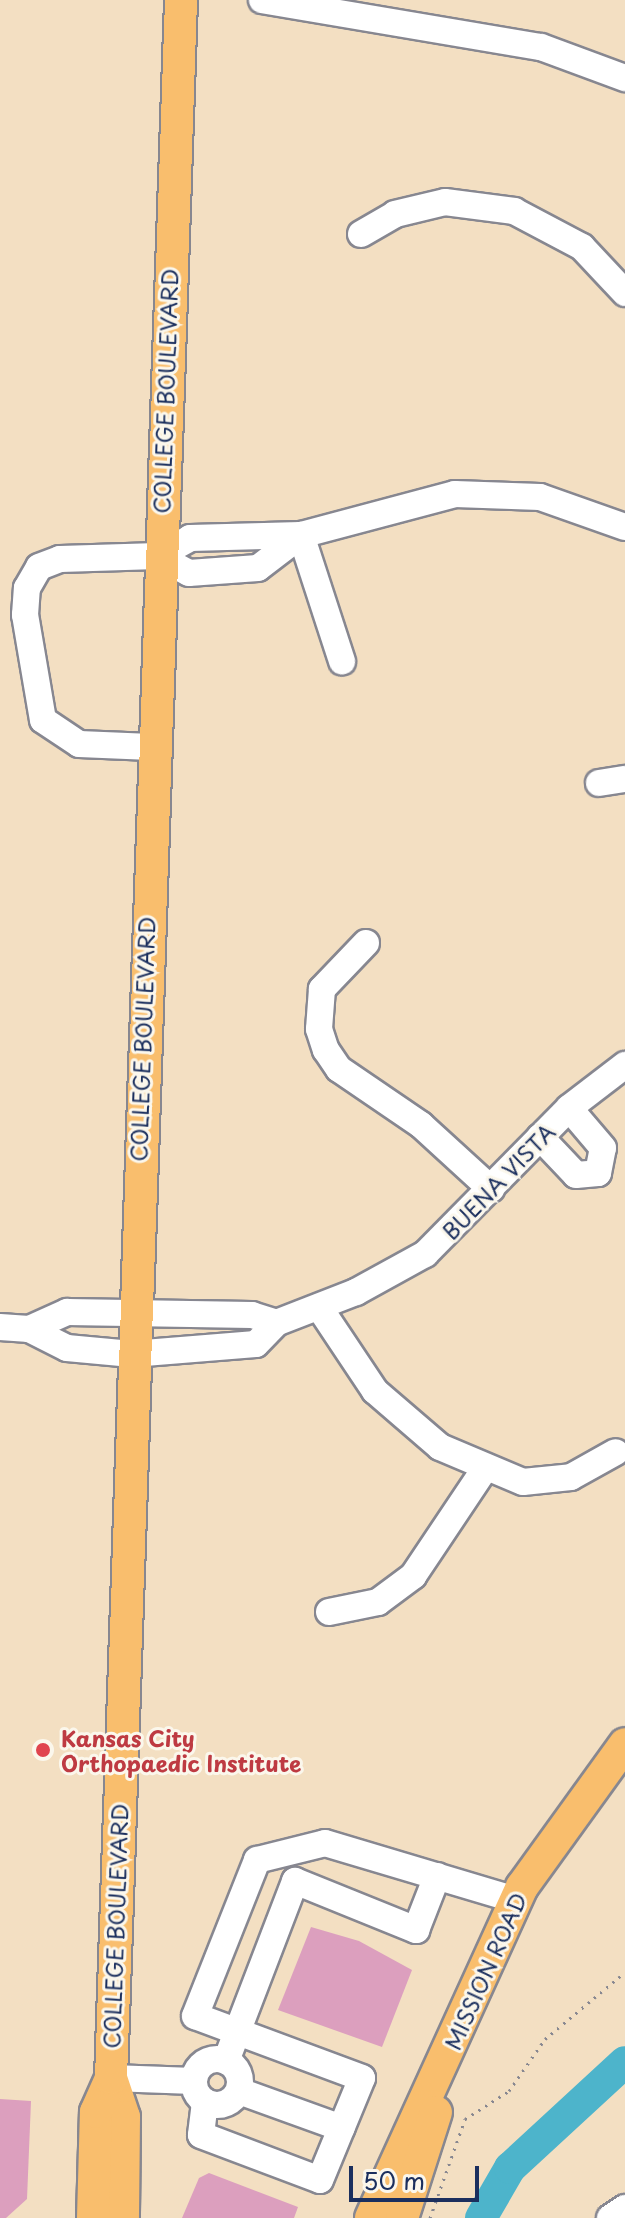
<!DOCTYPE html>
<html>
<head>
<meta charset="utf-8">
<style>
  body { margin:0 }
  #map { position:relative; width:625px; height:2218px; overflow:hidden; background:#f3dfc2; font-family:"Playpen Sans",sans-serif }
  div>[style] { position:absolute }
  [style*='--x'] { left:calc(var(--x)*1px); top:calc(var(--y)*1px); width:calc(var(--w)*1px); rotate:calc(var(--a)*1deg) }
  .river>* { height:32px; margin:-16px; padding:0 16px; transform-origin:16px; border-radius:16px; background:#4db4cb }
  .building>* { inset:0; background:#dc9fbe }
  .path>* { height:3px; margin-top:-1.5px; transform-origin:0; background:repeating-linear-gradient(90deg,#878790 0 2px,transparent 0 8px) }
  .roads { filter:drop-shadow(2px 0 #878790) drop-shadow(-2px 0 #878790) drop-shadow(0 2px #878790) drop-shadow(0 -2px #878790) }
  .minor>* { height:26px; margin:-13px; padding:0 13px; transform-origin:13px; border-radius:13px; background:#fff }
  .minor>.ring { margin:-13px; padding:0; box-sizing:content-box; background:none; border:26px solid #fff; border-radius:50% }
  .major>* { height:32px; margin:-16px; padding:0 16px; transform-origin:16px; border-radius:16px; background:#f9be6d }
  .dots>* { width:22px; height:22px; translate:-50% -50%; box-sizing:border-box; border:4px solid #fbf7ec; border-radius:50% }
  span { translate:-50% -50%; white-space:nowrap; text-align:center; line-height:1.15; -webkit-text-stroke:6px #fbf7ec; paint-order:stroke }
  .street-label { font-size:22px; color:#1b2f5e }
  .health-label { font-size:22px; color:#be3a42; font-weight:700 }
  .left { translate:0 -50%; text-align:left }
  .scale { position:absolute; left:349px; top:2166px; width:130px; height:36px; box-sizing:border-box; border:4px solid #1b2f5e; border-top:0; padding-left:10px; font-size:24px; line-height:28px; white-space:nowrap; color:#1b2f5e; -webkit-text-stroke:6px #fbf7ec; paint-order:stroke }
</style>
</head>
<body>
<div id="map">
  <div class="river">
    <i style="--x:481;--y:2218;--w:58;--a:-59.9"></i>
    <i style="--x:510;--y:2168;--w:156;--a:-42.7"></i>
  </div>
  <div class="building">
    <i style="clip-path:polygon(311px 1927px,359px 1941px,412px 1970px,382px 2047px,278px 2010px)"></i>
    <i style="clip-path:polygon(0 2099px,31px 2101px,27px 2199px,6px 2218px,0 2218px)"></i>
    <i style="clip-path:polygon(209px 2173px,298px 2207px,294px 2218px,182px 2218px,199px 2178px)"></i>
  </div>
  <div class="path">
    <i style="--x:430;--y:2218;--w:105;--a:-70.5"></i>
    <i style="--x:465;--y:2119;--w:52;--a:-32.5"></i>
    <i style="--x:509;--y:2091;--w:63;--a:-55.3"></i>
    <i style="--x:545;--y:2039;--w:104;--a:-39.9"></i>
  </div>
  <div class="roads">
    <div class="minor">
      <i style="--x:262;--y:0;--w:283;--a:9.6"></i>
      <i style="--x:541;--y:47;--w:90;--a:20.3"></i>
      <i style="--x:361;--y:234;--w:39;--a:-30"></i>
      <i style="--x:395;--y:214;--w:51;--a:-13.5"></i>
      <i style="--x:445;--y:202;--w:70;--a:7.4"></i>
      <i style="--x:514;--y:211;--w:77;--a:27.9"></i>
      <i style="--x:582;--y:247;--w:63;--a:46.9"></i>
      <i style="--x:301;--y:535;--w:133;--a:72"></i>
      <i style="--x:158;--y:556;--w:35;--a:29"></i>
      <i style="--x:189;--y:573;--w:69;--a:-4.1"></i>
      <i style="--x:258;--y:568;--w:54;--a:-37.5"></i>
      <i style="--x:151;--y:747;--w:72;--a:-177.6"></i>
      <i style="--x:79;--y:744;--w:43;--a:-146.3"></i>
      <i style="--x:43;--y:720;--w:107;--a:-99.7"></i>
      <i style="--x:25;--y:615;--w:27;--a:-86"></i>
      <i style="--x:27;--y:588;--w:24;--a:-60"></i>
      <i style="--x:39;--y:567;--w:22;--a:-21"></i>
      <i style="--x:60;--y:559;--w:98;--a:-1.8"></i>
      <i style="--x:158;--y:556;--w:37;--a:-29"></i>
      <i style="--x:190;--y:538;--w:111;--a:-1.5"></i>
      <i style="--x:301;--y:535;--w:159;--a:-14.9"></i>
      <i style="--x:455;--y:494;--w:85;--a:2"></i>
      <i style="--x:540;--y:497;--w:90;--a:19.4"></i>
      <i style="--x:599;--y:783;--w:26;--a:-9"></i>
      <i style="--x:366;--y:943;--w:64;--a:133.7"></i>
      <i style="--x:322;--y:989;--w:40;--a:94.3"></i>
      <i style="--x:319;--y:1029;--w:22;--a:72"></i>
      <i style="--x:326;--y:1050;--w:23;--a:56"></i>
      <i style="--x:339;--y:1069;--w:99;--a:34.3"></i>
      <i style="--x:421;--y:1125;--w:95;--a:42.4"></i>
      <i style="--x:540;--y:1137;--w:52;--a:46.5"></i>
      <i style="--x:576;--y:1175;--w:22;--a:-5"></i>
      <i style="--x:598;--y:1173;--w:25;--a:-79"></i>
      <i style="--x:603;--y:1148;--w:52;--a:-130.4"></i>
      <i style="--x:319;--y:1307;--w:101;--a:56.3"></i>
      <i style="--x:375;--y:1391;--w:86;--a:40.7"></i>
      <i style="--x:440;--y:1447;--w:90;--a:22.9"></i>
      <i style="--x:523;--y:1482;--w:48;--a:-5.9"></i>
      <i style="--x:571;--y:1477;--w:51;--a:-29.1"></i>
      <i style="--x:0;--y:1327;--w:29;--a:4"></i>
      <i style="--x:29;--y:1329;--w:42;--a:26.6"></i>
      <i style="--x:67;--y:1348;--w:65;--a:5.3"></i>
      <i style="--x:132;--y:1354;--w:124;--a:-4.6"></i>
      <i style="--x:256;--y:1344;--w:29;--a:-46"></i>
      <i style="--x:276;--y:1323;--w:86;--a:-21.2"></i>
      <i style="--x:356;--y:1292;--w:79;--a:-28.8"></i>
      <i style="--x:425;--y:1254;--w:205;--a:-45.4"></i>
      <i style="--x:569;--y:1108;--w:71;--a:-37.5"></i>
      <i style="--x:29;--y:1329;--w:42;--a:-24.1"></i>
      <i style="--x:67;--y:1312;--w:185;--a:0.9"></i>
      <i style="--x:252;--y:1315;--w:25;--a:18"></i>
      <i style="--x:329;--y:1612;--w:50;--a:-11.5"></i>
      <i style="--x:378;--y:1602;--w:44;--a:-36.6"></i>
      <i style="--x:413;--y:1576;--w:131;--a:-56.2"></i>
      <i class="ring" style="left:194px;top:2059px;width:20px;height:20px"></i>
      <i style="--x:226;--y:2061;--w:193;--a:-69"></i>
      <i style="--x:295;--y:1881;--w:131;--a:22"></i>
      <i style="--x:416;--y:1930;--w:58;--a:-68.7"></i>
      <i style="--x:111;--y:2078;--w:83;--a:2.1"></i>
      <i style="--x:239;--y:2091;--w:109;--a:19.8"></i>
      <i style="--x:205;--y:2102;--w:33;--a:97"></i>
      <i style="--x:201;--y:2135;--w:127;--a:20.7"></i>
      <i style="--x:320;--y:2180;--w:110;--a:-67.6"></i>
      <i style="--x:362;--y:2078;--w:178;--a:-159.6"></i>
      <i style="--x:195;--y:2016;--w:168;--a:-68.3"></i>
      <i style="--x:257;--y:1860;--w:70;--a:-14"></i>
      <i style="--x:325;--y:1843;--w:199;--a:16.6"></i>
      <i style="--x:610;--y:2218;--w:18;--a:-34"></i>
    </div>
    <div class="major">
      <i style="--x:111;--y:2078;--w:41;--a:71.6"></i>
      <i style="--x:124;--y:2117;--w:101;--a:90.6"></i>
      <i style="--x:93;--y:2218;--w:106;--a:-88.4"></i>
      <i style="--x:96;--y:2112;--w:37;--a:-66"></i>
      <i style="--x:111;--y:2078;--w:2079;--a:-88.07"></i>
      <i style="--x:371;--y:2218;--w:364;--a:-65.5"></i>
      <i style="--x:522;--y:1887;--w:176;--a:-54.2"></i>
      <i style="--x:402;--y:2218;--w:111;--a:-72.2"></i>
    </div>
  </div>
  <div class="dots">
    <i style="left:43px;top:1750px;background:#e0444e"></i>
  </div>
  <div class="street-label">
    <span style="left:165px;top:391px;rotate:-88deg">COLLEGE BOULEVARD</span>
    <span style="left:142px;top:1039px;rotate:-88deg">COLLEGE BOULEVARD</span>
    <span style="left:498px;top:1181px;rotate:-46deg">BUENA VISTA</span>
    <span style="left:115px;top:1926px;rotate:-88deg">COLLEGE BOULEVARD</span>
    <span style="left:485px;top:1971px;rotate:-66deg">MISSION ROAD</span>
  </div>
  <div class="health-label">
    <span class="left" style="left:61px;top:1750px">Kansas City<br>Orthopaedic Institute</span>
  </div>
  <div class="scale">50 m</div>
</div>
</body>
</html>
